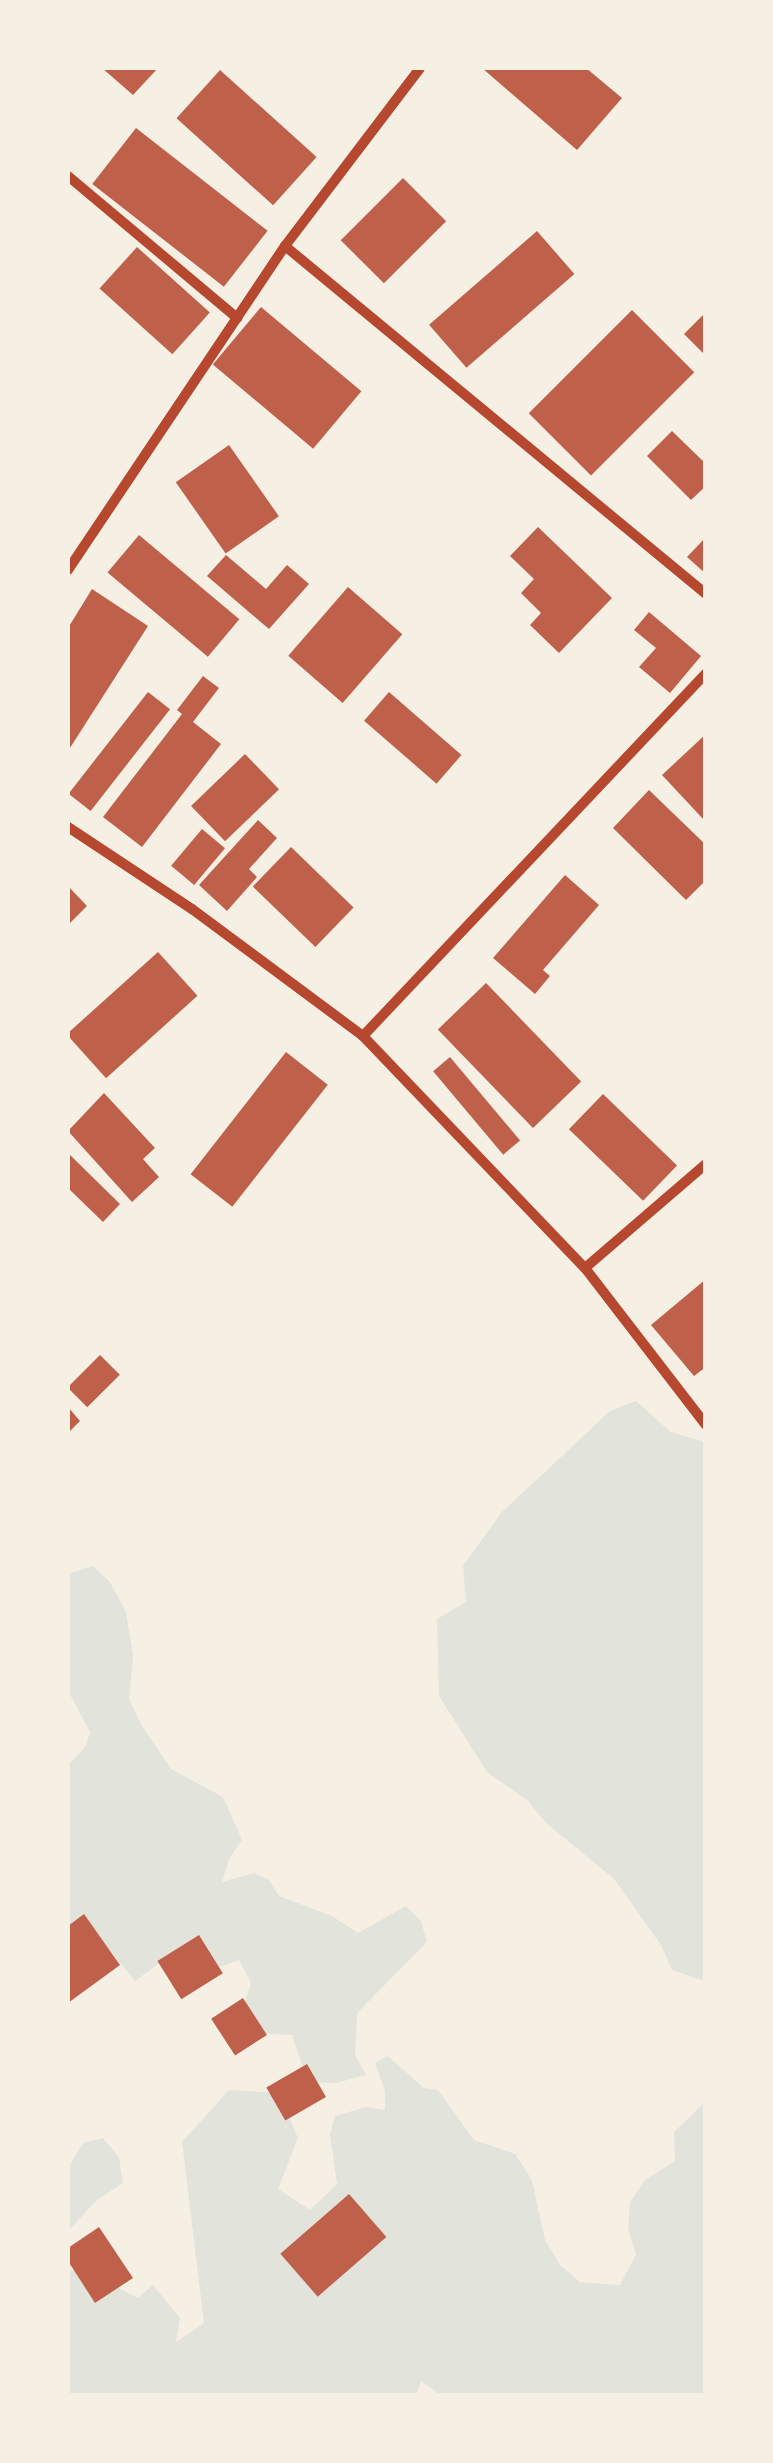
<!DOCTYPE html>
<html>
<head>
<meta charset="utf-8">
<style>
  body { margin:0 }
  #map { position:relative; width:773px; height:2463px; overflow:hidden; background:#f6efe4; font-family:"Fira Sans Condensed",sans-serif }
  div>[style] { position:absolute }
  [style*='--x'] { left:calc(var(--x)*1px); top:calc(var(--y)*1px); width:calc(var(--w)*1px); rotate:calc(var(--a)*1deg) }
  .green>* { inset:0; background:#e2e4dc }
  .building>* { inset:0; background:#bf614a; transform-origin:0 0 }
  .minor>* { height:10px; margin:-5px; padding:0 5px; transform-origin:5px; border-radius:5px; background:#b5482f }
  span { translate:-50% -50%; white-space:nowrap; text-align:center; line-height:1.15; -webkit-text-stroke:9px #f6efe4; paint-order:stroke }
  .frame { position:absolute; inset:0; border:70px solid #f6efe4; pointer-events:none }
</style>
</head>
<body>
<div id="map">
  <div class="green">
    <i style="clip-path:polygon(636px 1401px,671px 1432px,705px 1442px,705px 1981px,672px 1970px,661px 1945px,614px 1879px,546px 1823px,528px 1801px,487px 1772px,439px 1696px,437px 1619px,466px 1602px,463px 1566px,501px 1513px,610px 1411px)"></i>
    <i style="clip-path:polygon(93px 1566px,110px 1582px,126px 1612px,133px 1656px,129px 1699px,142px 1726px,171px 1769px,223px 1797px,242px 1840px,230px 1857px,222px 1882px,254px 1873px,269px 1880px,279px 1896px,332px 1916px,358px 1933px,406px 1906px,421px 1921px,427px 1942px,357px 2013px,355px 2055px,366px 2075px,336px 2083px,308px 2082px,292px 2035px,252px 2033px,242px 2011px,251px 1983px,239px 1960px,197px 1975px,179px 1949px,135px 1981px,88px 1923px,68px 1953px,68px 1765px,86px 1746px,90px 1732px,68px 1691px,68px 1574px)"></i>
    <i style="clip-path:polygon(388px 2056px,424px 2088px,438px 2090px,474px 2140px,515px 2154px,532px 2180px,545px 2240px,560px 2265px,580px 2282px,620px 2285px,636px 2254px,628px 2229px,630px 2202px,645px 2180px,675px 2161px,674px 2132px,705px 2102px,705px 2395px,441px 2395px,421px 2381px,416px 2396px,68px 2395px,68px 2269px,104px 2280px,138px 2298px,153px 2285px,180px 2318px,176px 2342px,204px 2323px,182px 2142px,229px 2090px,279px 2093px,298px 2138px,278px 2189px,310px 2210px,337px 2184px,330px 2134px,335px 2116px,366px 2107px,385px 2110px,385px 2091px,375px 2063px)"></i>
    <i style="clip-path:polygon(103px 2138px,119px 2157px,123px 2183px,97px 2200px,68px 2231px,68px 2168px,83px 2143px)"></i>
  </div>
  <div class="building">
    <i style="clip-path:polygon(102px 68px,158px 68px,133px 95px)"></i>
    <i style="clip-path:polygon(482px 68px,586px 68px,622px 98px,577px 150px)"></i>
    <i style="left:220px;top:70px;width:130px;height:65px;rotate:42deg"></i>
    <i style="left:136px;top:128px;width:167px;height:71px;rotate:38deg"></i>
    <i style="left:403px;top:178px;width:61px;height:88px;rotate:45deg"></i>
    <i style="left:537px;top:231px;width:57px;height:143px;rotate:49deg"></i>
    <i style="left:137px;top:247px;width:98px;height:56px;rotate:42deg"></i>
    <i style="left:261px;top:307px;width:131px;height:75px;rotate:40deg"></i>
    <i style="left:632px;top:310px;width:88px;height:146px;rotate:45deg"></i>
    <i style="clip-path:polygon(706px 312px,706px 356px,684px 334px)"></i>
    <i style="clip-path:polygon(672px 431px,706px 464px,706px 486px,691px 500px,647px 456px)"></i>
    <i style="left:229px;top:445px;width:87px;height:65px;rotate:55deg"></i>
    <i style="clip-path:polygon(538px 527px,612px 598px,559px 653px,530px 625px,541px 613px,521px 593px,534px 579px,510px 556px)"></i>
    <i style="left:139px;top:535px;width:131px;height:49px;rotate:40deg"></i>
    <i style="clip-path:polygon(706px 537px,706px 574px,687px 557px)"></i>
    <i style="clip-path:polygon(226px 555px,266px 589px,287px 565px,309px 584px,269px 629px,207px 576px)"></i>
    <i style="left:348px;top:587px;width:72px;height:91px;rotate:41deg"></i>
    <i style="clip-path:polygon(92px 589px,148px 626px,68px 751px,68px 628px)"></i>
    <i style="clip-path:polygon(649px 612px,701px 656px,670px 693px,639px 667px,656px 648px,634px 630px)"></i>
    <i style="clip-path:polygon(203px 676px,219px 688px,193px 722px,221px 744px,142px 847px,103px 817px,182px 714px,177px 710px)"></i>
    <i style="left:148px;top:692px;width:28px;height:129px;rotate:38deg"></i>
    <i style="left:389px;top:692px;width:96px;height:38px;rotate:41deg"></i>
    <i style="clip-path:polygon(706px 734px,706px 818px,704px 820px,662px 775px)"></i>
    <i style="left:245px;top:754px;width:49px;height:75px;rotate:46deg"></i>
    <i style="clip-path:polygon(649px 790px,706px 845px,706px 880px,686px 900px,613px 828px)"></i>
    <i style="clip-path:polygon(258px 820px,277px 838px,249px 869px,257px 877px,227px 911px,199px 885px)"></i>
    <i style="left:202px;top:829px;width:30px;height:48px;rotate:40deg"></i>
    <i style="left:291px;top:847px;width:87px;height:55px;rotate:44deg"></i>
    <i style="clip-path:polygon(565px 875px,599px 905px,543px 970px,550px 976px,535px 994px,493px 958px)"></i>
    <i style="clip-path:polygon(68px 886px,87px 906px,68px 925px)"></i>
    <i style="left:158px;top:952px;width:59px;height:123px;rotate:48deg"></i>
    <i style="left:486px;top:983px;width:137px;height:67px;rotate:46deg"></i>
    <i style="left:286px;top:1052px;width:53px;height:155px;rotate:38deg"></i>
    <i style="left:450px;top:1057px;width:109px;height:22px;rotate:50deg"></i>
    <i style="clip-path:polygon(104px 1093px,155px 1148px,143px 1159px,159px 1177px,132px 1202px,68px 1131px)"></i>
    <i style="left:603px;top:1094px;width:103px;height:49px;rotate:44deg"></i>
    <i style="clip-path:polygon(68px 1153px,120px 1204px,103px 1222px,68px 1188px)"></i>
    <i style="clip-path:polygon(706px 1279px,706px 1367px,694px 1376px,651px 1325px)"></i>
    <i style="left:100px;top:1355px;width:28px;height:46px;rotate:45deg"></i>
    <i style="clip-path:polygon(68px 1407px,80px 1421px,68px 1433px)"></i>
    <i style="clip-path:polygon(84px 1914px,120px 1965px,68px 2003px,68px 1926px)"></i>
    <i style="left:199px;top:1935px;width:45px;height:49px;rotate:58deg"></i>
    <i style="left:243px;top:1998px;width:44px;height:38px;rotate:57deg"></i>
    <i style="left:307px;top:2064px;width:38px;height:47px;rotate:60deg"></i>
    <i style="left:349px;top:2194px;width:57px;height:91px;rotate:49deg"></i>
    <i style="clip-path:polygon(99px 2227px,133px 2278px,95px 2303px,68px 2261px,68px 2248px)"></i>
  </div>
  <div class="minor">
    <i style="--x:68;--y:176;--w:221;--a:40"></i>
    <i style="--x:285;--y:246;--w:546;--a:39.58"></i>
    <i style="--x:68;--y:570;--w:390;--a:-56.2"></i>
    <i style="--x:285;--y:246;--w:223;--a:-52.8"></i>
    <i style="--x:68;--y:827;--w:149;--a:33.5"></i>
    <i style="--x:192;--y:909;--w:213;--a:36.6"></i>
    <i style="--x:363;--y:1036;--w:321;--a:46.3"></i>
    <i style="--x:585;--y:1268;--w:198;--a:52.4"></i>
    <i style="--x:363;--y:1036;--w:499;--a:-46.6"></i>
    <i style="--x:585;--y:1268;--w:160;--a:-40.7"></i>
  </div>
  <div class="frame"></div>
</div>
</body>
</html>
